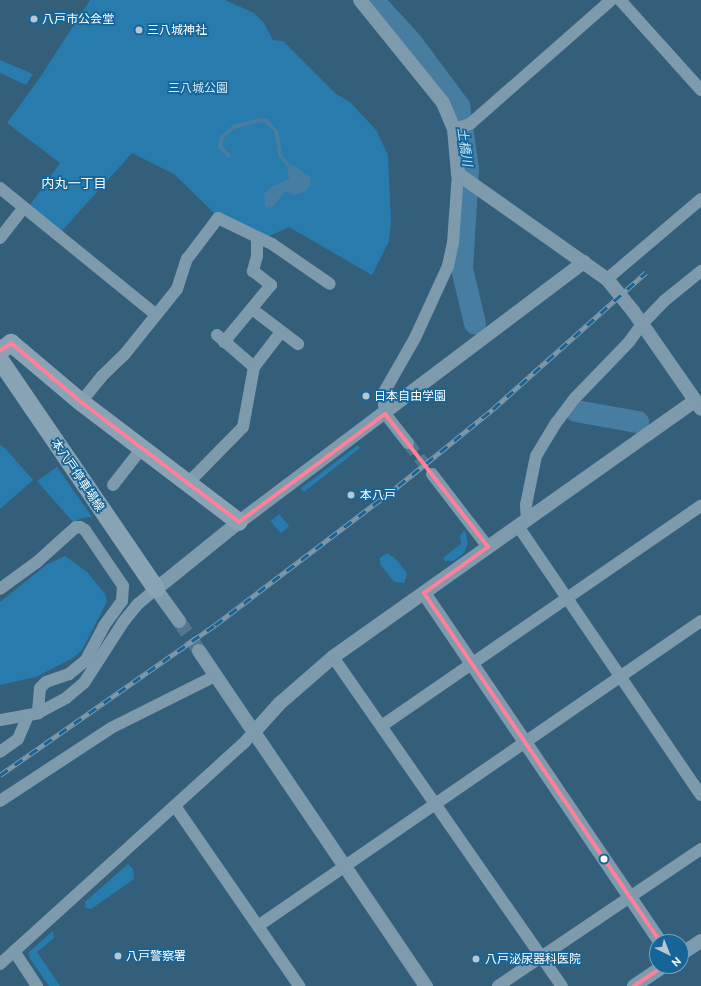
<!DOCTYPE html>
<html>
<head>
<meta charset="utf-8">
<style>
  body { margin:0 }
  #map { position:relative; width:701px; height:986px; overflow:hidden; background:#335f7b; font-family:Ubuntu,"Noto Sans JP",sans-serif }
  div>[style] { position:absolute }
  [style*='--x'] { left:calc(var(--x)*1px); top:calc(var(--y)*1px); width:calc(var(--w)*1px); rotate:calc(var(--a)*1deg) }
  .green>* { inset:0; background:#287bad; transform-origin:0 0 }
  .water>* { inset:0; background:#477da0 }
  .stream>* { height:3.5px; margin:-1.75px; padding:0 1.75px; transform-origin:1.75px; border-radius:1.75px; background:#477da0 }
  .river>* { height:22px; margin:-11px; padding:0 11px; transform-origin:11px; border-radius:11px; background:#477da0 }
  .minor-tunnel>* { height:12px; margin-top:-6px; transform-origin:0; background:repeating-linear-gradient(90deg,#52778f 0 12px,transparent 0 18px) }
  .tertiary-tunnel>* { height:14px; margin-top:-7px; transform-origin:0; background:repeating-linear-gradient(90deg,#52778f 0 14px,transparent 0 21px) }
  .minor>* { height:12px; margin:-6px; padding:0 6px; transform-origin:6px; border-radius:6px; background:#7e9aad }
  .tertiary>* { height:14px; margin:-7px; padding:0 7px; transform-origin:7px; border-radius:7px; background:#7e9aad }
  .primary>* { height:18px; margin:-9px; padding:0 9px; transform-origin:9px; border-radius:9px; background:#88a3b4 }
  .rail>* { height:4.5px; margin-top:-2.25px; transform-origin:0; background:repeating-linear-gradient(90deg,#166598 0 9px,#7e9aab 0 18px); box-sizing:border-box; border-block:1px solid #7e9aab }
  .bus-1>* { height:4px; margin:-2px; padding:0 2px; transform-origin:2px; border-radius:2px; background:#ff8098 }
  .dots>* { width:11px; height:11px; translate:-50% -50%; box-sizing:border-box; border:2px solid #166598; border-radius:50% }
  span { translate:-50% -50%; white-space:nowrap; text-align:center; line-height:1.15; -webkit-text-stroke:3.5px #166598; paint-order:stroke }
  .poi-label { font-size:12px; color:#fff }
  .left { translate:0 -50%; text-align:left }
  .park-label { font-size:12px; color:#d2ecfc }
  .street-label { font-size:12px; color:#fff }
  .water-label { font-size:13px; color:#bbe2f8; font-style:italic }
  .neighbourhood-label { font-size:13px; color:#fff }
  .north { position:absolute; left:649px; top:934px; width:40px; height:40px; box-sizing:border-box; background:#166598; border:1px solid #73a3c1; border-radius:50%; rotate:137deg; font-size:11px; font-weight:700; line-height:16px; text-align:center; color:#fff }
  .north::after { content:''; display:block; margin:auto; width:14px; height:18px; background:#b8c7d1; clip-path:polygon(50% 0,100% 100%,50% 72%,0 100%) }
</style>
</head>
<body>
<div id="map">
  <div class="green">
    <i style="clip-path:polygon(90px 0,225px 0,254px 13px,264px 23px,273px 40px,283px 41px,336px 94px,350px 102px,376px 130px,388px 155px,391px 223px,389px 241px,372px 275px,289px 227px,265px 238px,215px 214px,174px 174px,132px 153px,60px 233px,30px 205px,60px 163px,7px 123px,41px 76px)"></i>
    <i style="clip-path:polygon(0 60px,33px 74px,26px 85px,0 73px)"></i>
    <i style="clip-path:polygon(0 445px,5px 448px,33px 480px,0 509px)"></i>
    <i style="clip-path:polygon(358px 445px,360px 448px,304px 492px,302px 490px,301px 488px)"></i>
    <i style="clip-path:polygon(57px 467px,92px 517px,82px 518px,73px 522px,37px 481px)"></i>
    <i style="left:279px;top:514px;width:16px;height:11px;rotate:50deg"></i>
    <i style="clip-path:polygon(465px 530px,468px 543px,464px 553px,453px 561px,445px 561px,443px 558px,461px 544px,460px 535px)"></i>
    <i style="clip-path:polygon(387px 553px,395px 558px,407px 573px,404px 583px,394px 582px,380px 564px,380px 558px)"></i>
    <i style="clip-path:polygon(65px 556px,87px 572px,105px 594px,107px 602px,82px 650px,73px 658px,36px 677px,0 685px,0 602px,46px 565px)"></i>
    <i style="clip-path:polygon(128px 864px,133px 869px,134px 879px,91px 909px,86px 908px,85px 902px)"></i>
    <i style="clip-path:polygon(53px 931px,54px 938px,37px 952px,60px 986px,49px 986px,29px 957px,29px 952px)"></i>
  </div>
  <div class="water">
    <i style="clip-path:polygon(292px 164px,310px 177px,311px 185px,304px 192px,294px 195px,285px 191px,273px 207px,265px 208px,264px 194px,271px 187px,289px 179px,287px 167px)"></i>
  </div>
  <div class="stream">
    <i style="--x:229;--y:156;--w:13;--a:-135"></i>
    <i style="--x:220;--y:147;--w:10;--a:-79"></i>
    <i style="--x:222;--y:137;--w:16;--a:-40"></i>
    <i style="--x:234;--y:127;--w:28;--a:-15"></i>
    <i style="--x:261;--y:120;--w:6;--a:9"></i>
    <i style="--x:267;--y:121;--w:15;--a:48"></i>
    <i style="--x:277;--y:132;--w:24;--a:81"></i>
    <i style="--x:281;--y:156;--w:13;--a:51"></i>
  </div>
  <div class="river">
    <i style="--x:373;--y:0;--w:58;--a:47.8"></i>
    <i style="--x:412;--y:43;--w:79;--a:53.3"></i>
    <i style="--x:459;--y:106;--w:64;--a:81.9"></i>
    <i style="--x:468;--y:169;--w:100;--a:93.4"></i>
    <i style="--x:462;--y:269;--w:56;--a:76.5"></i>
    <i style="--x:576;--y:411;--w:63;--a:10.1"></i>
  </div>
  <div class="minor-tunnel">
    <i style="--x:408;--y:443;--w:39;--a:52"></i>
  </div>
  <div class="tertiary-tunnel">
    <i style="--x:179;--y:621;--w:36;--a:56"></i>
  </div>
  <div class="minor">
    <i style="--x:620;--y:0;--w:121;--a:48"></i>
    <i style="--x:454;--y:129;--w:17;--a:-17"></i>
    <i style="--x:470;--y:124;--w:188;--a:-41.3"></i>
    <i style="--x:0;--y:188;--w:201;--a:39.1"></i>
    <i style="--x:257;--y:237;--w:17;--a:25"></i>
    <i style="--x:272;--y:244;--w:70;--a:34.6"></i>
    <i style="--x:0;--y:238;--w:37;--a:-52"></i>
    <i style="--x:607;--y:279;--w:123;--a:-40.4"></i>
    <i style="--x:252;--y:309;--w:58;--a:37.3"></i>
    <i style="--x:217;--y:335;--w:49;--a:40.9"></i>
    <i style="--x:254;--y:367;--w:44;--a:-52.4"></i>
    <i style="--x:81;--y:402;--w:33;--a:-51"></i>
    <i style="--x:102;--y:376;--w:30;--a:-44"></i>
    <i style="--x:124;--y:355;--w:85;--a:-51.2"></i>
    <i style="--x:177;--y:289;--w:32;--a:-72"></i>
    <i style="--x:187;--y:259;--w:51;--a:-52.9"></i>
    <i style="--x:218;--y:218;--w:43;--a:26"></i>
    <i style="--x:257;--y:237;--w:19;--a:90"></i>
    <i style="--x:257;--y:256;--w:16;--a:105"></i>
    <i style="--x:253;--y:271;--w:23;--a:38"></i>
    <i style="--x:271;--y:285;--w:74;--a:129.5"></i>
    <i style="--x:408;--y:443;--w:37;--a:-128"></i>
    <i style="--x:385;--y:414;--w:20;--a:-96"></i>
    <i style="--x:383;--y:394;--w:64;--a:-60.3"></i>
    <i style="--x:415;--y:338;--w:79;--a:-65.4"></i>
    <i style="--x:448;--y:266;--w:24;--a:-78"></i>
    <i style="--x:453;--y:243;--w:69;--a:-85.9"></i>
    <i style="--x:432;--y:474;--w:92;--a:52.5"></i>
    <i style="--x:188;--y:483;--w:78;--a:-45.5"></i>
    <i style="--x:243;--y:427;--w:61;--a:-79.6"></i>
    <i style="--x:113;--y:485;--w:47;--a:-51.9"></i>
    <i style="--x:527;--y:520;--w:15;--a:-94"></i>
    <i style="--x:526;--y:505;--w:50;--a:-78.5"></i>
    <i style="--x:536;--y:456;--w:39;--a:-59"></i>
    <i style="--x:556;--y:423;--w:31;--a:-53"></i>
    <i style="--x:575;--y:398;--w:78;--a:-46"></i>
    <i style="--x:629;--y:342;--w:22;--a:-54"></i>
    <i style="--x:642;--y:324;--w:32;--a:-46"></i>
    <i style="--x:664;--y:301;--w:48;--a:-39"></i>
    <i style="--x:518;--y:526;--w:325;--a:55.8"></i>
    <i style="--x:0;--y:589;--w:46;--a:-36.1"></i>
    <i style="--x:37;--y:562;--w:52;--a:-41.9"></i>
    <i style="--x:76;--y:527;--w:4;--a:0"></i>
    <i style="--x:80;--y:527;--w:6;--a:31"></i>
    <i style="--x:85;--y:530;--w:68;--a:55.8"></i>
    <i style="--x:123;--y:586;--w:15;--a:94"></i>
    <i style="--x:122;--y:601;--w:31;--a:126"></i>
    <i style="--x:104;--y:626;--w:40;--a:118"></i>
    <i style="--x:85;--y:661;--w:21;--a:141"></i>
    <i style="--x:69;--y:674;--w:24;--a:161"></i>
    <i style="--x:46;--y:682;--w:8;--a:135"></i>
    <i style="--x:40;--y:688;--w:25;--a:95"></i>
    <i style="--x:333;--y:657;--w:401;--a:55.2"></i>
    <i style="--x:0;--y:720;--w:39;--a:-10"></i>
    <i style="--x:38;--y:713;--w:32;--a:-28"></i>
    <i style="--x:66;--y:698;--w:23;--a:-40"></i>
    <i style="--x:84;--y:683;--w:74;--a:-57.2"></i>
    <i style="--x:124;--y:621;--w:22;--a:-51"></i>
    <i style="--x:138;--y:604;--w:23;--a:-40"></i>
    <i style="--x:383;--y:725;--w:386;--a:-34.6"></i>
    <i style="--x:0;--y:752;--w:22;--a:-36"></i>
    <i style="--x:18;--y:739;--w:26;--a:-67"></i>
    <i style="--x:0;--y:801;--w:133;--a:-33.3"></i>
    <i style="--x:111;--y:728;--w:116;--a:-26.6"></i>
    <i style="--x:175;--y:806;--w:219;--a:55.4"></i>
    <i style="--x:258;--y:926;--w:538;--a:-34.55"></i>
    <i style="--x:14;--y:951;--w:42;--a:56.7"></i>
    <i style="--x:0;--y:964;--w:328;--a:-42.2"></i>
    <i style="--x:243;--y:744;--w:15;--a:-48"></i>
    <i style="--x:498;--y:986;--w:245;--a:-34"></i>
  </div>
  <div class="tertiary">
    <i style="--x:360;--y:0;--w:132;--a:51.1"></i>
    <i style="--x:443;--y:103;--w:28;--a:67"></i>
    <i style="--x:454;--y:129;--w:45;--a:84.9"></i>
    <i style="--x:458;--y:174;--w:182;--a:35.2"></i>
    <i style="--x:607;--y:279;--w:41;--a:50.9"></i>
    <i style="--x:633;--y:311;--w:119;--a:55.2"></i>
    <i style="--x:424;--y:593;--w:421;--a:55.9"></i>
    <i style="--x:179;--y:621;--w:39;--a:-126"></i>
    <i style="--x:156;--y:589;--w:107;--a:-38.9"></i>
    <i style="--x:239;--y:522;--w:432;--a:-37"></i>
    <i style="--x:199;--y:651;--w:405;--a:55.9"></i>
    <i style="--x:253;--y:733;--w:39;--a:-48"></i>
    <i style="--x:279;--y:704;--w:72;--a:-41"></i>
    <i style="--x:333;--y:657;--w:443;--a:-35.3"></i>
    <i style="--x:681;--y:954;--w:24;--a:-33"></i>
    <i style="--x:634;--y:986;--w:36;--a:-34"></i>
  </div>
  <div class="primary">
    <i style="--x:0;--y:351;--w:14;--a:-36"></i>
    <i style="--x:11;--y:343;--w:92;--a:40.1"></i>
    <i style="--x:81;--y:402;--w:198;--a:37.2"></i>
    <i style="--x:0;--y:360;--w:277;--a:55.7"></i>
  </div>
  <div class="rail">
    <i style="--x:0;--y:775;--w:262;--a:-34.9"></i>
    <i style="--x:215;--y:625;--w:230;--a:-37.2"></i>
    <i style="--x:398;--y:486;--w:122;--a:-39"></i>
    <i style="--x:493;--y:409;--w:205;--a:-41.8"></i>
  </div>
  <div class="bus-1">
    <i style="--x:0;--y:351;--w:14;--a:-36"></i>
    <i style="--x:11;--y:343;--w:92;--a:40.1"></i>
    <i style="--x:81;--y:402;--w:198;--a:37.2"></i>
    <i style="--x:239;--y:522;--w:182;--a:-36.5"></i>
    <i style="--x:385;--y:414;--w:168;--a:52.2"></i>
    <i style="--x:488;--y:547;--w:79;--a:144.3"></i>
    <i style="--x:424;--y:593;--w:421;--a:55.9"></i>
    <i style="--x:634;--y:986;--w:36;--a:-34"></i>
  </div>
  <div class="dots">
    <i style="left:34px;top:19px;background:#b8c7d1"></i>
    <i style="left:139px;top:30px;background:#b8c7d1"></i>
    <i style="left:366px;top:396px;background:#b8c7d1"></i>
    <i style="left:351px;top:495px;background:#b8c7d1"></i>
    <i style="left:604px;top:859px;background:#fff"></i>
    <i style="left:118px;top:956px;background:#b8c7d1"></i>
    <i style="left:476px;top:959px;background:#b8c7d1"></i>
  </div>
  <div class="poi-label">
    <span class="left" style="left:42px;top:19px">八戸市公会堂</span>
    <span class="left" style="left:147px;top:30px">三八城神社</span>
    <span class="left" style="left:374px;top:396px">日本自由学園</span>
    <span class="left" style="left:360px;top:495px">本八戸</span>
    <span class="left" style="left:126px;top:956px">八戸警察署</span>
    <span class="left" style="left:485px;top:959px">八戸泌尿器科医院</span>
  </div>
  <div class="park-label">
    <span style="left:198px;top:88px">三八城公園</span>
  </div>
  <div class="street-label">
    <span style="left:78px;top:475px;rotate:56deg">本八戸停車場線</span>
  </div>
  <div class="water-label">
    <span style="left:465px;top:147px;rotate:82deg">土橋川</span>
  </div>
  <div class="neighbourhood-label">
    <span style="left:74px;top:183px">内丸一丁目</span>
  </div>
  <div class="north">N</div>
</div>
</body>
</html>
